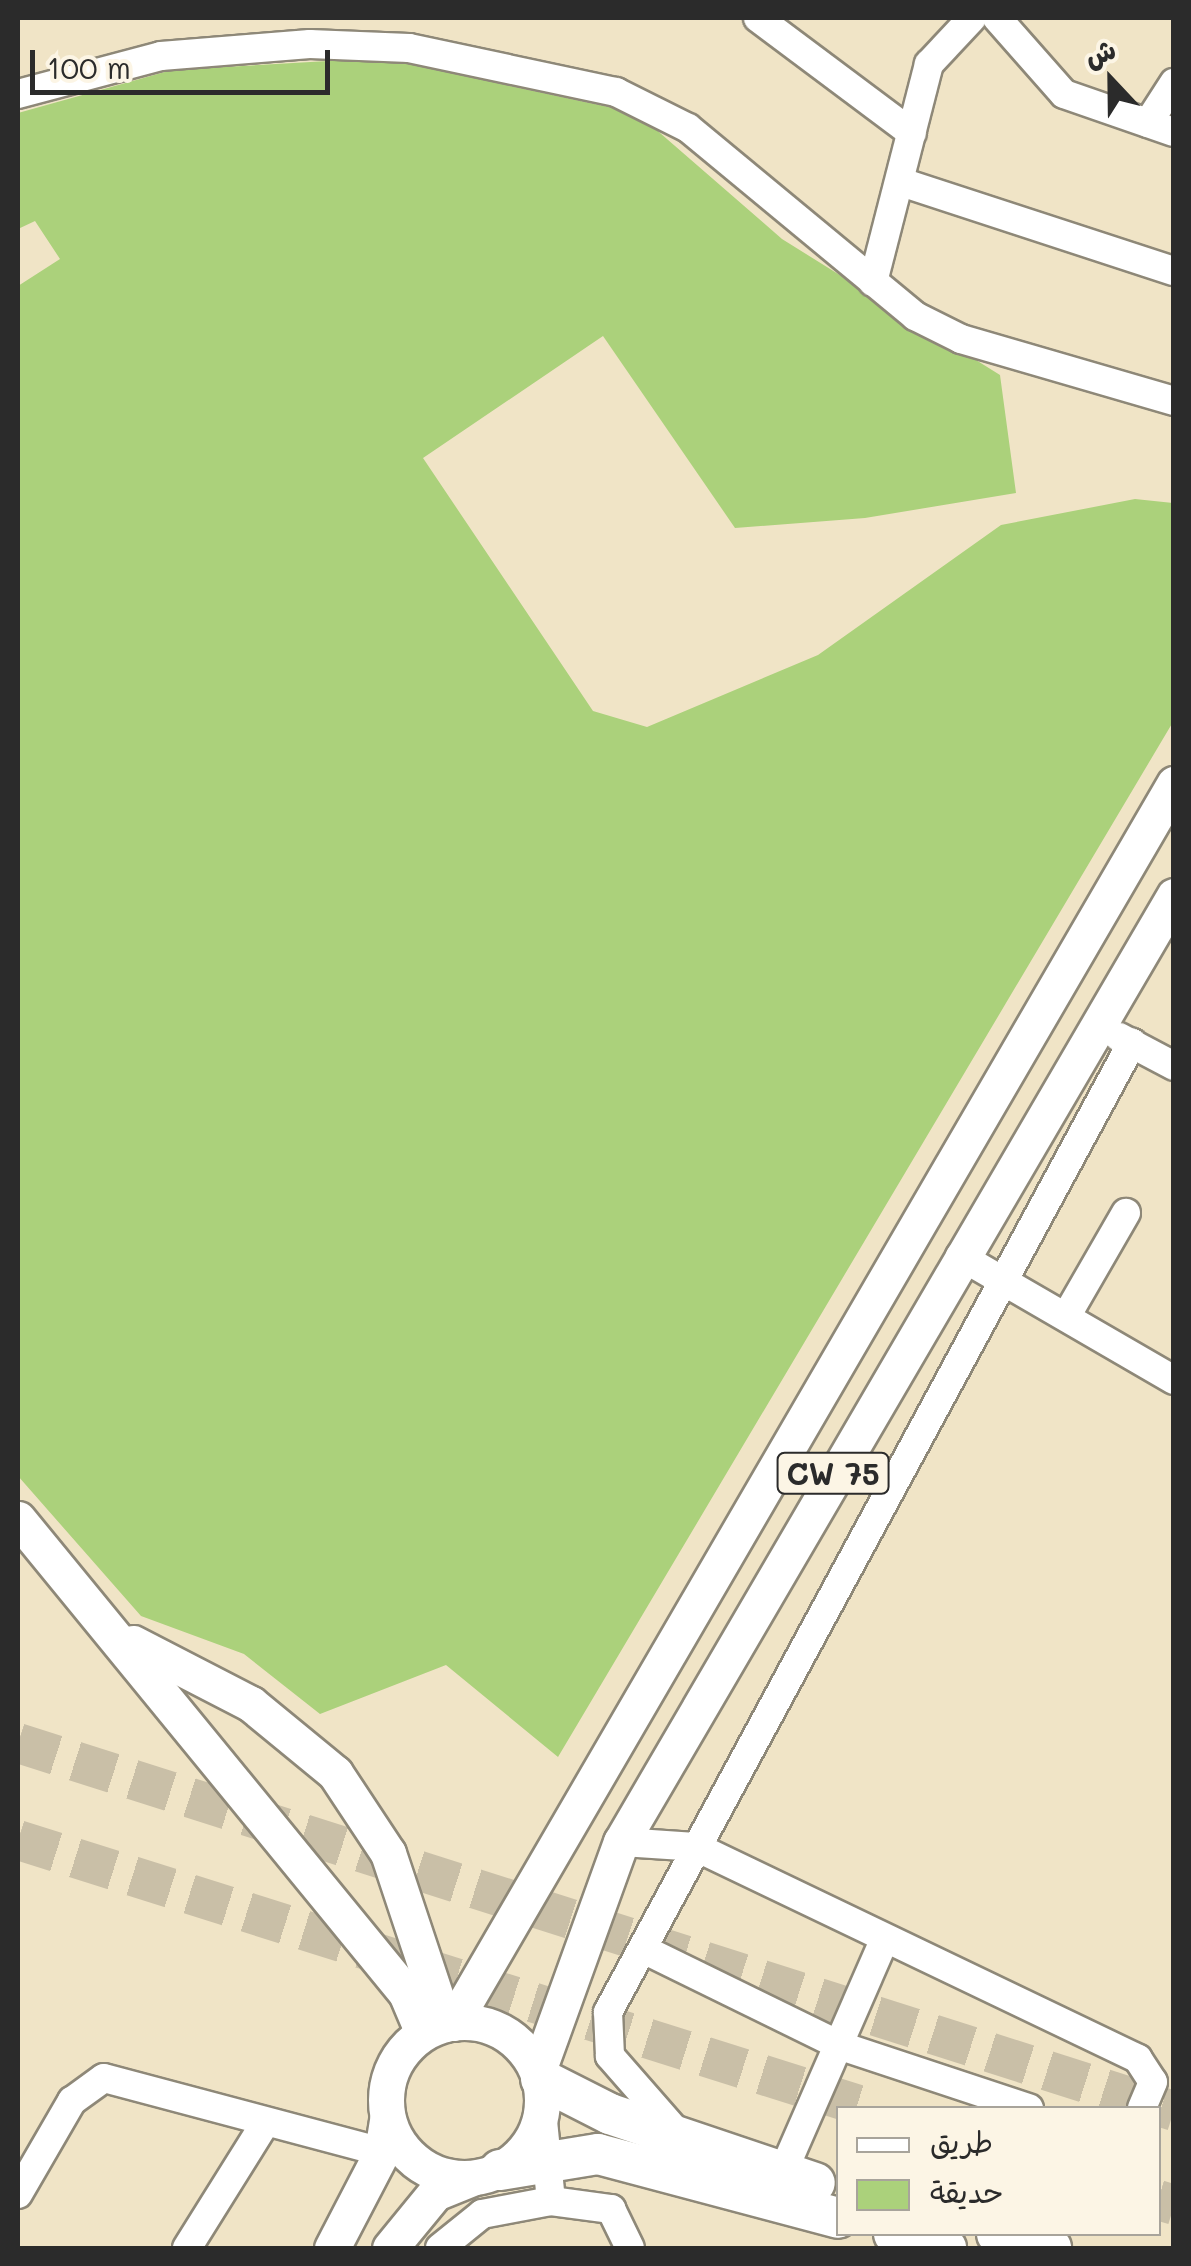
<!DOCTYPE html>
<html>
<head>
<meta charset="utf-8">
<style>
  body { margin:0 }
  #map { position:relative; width:1191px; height:2266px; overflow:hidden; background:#f0e4c6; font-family:Mali,"Playpen Sans Arabic",sans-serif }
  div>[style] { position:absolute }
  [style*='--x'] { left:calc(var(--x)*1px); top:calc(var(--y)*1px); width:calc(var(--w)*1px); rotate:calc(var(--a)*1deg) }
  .green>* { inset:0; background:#abd17b }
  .highway-tunnel>* { height:40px; margin-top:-20px; transform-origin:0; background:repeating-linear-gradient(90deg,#c9bfa7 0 40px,transparent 0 60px) }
  .roads { filter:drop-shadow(2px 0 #8e8878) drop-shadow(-2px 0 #8e8878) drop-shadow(0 2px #8e8878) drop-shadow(0 -2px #8e8878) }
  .minor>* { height:28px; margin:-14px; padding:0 14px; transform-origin:14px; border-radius:14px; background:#fff }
  .major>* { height:35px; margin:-17.5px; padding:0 17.5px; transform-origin:17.5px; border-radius:17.5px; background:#fff }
  .major>.ring { margin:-17.5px; padding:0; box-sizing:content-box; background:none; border:35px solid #fff; border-radius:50% }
  .highway>* { height:40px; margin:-20px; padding:0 20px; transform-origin:20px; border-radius:20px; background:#fff }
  span { translate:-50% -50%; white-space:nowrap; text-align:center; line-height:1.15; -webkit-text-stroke:8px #fcf5e5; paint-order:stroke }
  .shield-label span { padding:2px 8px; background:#fcf5e5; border:2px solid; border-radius:8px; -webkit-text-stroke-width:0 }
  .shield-label { font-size:30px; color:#2b2b2b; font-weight:700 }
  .frame { position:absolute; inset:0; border:20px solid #2b2b2b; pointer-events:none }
  .legend { position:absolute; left:836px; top:2106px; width:325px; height:130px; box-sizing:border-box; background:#fcf5e5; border:2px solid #a8a49b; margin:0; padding:12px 18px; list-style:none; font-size:30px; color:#2b2b2b }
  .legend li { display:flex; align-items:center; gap:20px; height:50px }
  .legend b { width:50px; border:2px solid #a8a49b }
  .north { position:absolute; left:1061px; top:30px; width:100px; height:100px; -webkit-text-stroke:8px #fcf5e5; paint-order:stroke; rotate:338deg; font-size:28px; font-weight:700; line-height:40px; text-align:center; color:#2b2b2b }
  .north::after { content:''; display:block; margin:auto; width:35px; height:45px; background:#2b2b2b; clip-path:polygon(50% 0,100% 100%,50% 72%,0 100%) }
  .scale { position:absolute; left:30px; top:50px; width:300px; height:45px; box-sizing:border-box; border:5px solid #2b2b2b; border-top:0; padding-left:12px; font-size:30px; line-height:35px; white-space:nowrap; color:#2b2b2b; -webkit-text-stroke:8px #fcf5e5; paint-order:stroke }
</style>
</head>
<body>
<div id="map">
  <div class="green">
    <i style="clip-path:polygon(380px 58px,637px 113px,782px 239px,1000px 375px,1016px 493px,865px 518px,735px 528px,603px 336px,423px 458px,593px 711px,647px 727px,818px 655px,1001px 525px,1135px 499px,1173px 503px,1173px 722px,558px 1757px,446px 1665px,320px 1714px,244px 1654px,141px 1616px,18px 1476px,18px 286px,60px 259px,35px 221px,18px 229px,18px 113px,172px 70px)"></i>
  </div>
  <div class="highway-tunnel">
    <i style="--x:18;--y:1743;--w:1213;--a:17.66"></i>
    <i style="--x:18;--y:1840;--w:891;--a:17.5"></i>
    <i style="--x:1158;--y:2200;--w:17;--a:17"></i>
  </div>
  <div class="roads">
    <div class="minor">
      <i style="--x:758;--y:18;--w:192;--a:36.8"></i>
      <i style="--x:997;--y:18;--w:101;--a:48.6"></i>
      <i style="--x:1064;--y:94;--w:116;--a:19.1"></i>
      <i style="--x:18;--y:94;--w:148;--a:-14.9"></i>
      <i style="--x:161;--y:56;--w:149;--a:-4.6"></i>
      <i style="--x:310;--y:44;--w:99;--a:2.3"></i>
      <i style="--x:409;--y:48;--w:212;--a:12"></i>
      <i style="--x:616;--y:92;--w:80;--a:26.6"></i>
      <i style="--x:688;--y:128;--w:295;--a:39.6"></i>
      <i style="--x:915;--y:316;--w:51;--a:26.6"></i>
      <i style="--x:961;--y:339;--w:222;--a:16.2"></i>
      <i style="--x:1148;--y:123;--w:48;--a:-57"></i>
      <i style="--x:901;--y:182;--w:287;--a:18.1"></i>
      <i style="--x:873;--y:282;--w:225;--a:-75.6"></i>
      <i style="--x:929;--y:64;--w:63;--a:-46.9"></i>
      <i style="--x:1119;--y:1037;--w:62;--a:27.8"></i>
      <i style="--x:960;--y:1256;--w:247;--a:30.1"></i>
      <i style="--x:1067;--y:1315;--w:118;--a:-60"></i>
      <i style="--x:621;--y:1842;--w:75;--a:3.8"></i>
      <i style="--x:696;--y:1847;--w:490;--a:25.6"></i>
      <i style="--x:1138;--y:2059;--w:27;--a:57"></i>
      <i style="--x:1153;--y:2082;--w:28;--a:113"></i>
      <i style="--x:645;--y:1950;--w:218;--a:26.1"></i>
      <i style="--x:841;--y:2046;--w:198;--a:18.3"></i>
      <i style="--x:673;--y:2128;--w:96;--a:-131.2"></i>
      <i style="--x:610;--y:2056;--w:44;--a:-92.6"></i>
      <i style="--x:608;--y:2012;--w:1102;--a:-61.6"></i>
      <i style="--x:782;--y:2174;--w:254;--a:-66.4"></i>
      <i style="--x:18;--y:2194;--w:108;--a:-59.9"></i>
      <i style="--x:72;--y:2101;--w:39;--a:-36"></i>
      <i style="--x:104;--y:2078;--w:288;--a:14.9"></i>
      <i style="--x:551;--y:2201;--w:61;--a:7.6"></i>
      <i style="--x:611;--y:2209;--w:43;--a:64"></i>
      <i style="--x:187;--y:2248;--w:147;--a:-58"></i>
      <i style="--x:440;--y:2248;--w:54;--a:-39"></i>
      <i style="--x:482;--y:2214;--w:70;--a:-10.7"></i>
      <i style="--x:551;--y:2201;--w:90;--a:-95.7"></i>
    </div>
    <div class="major">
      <i style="--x:18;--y:1519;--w:613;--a:50.7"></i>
      <i style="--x:406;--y:1993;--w:43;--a:67"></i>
      <i style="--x:133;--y:1643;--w:133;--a:27.3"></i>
      <i style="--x:251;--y:1704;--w:109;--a:39.4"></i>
      <i style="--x:335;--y:1773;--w:96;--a:56.5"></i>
      <i style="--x:388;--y:1853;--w:180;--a:71.6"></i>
      <i class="ring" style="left:386px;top:2022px;width:121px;height:121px"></i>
      <i style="--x:453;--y:2023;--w:1434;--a:-59.8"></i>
      <i style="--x:538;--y:2071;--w:244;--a:-70.1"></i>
      <i style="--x:621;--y:1842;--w:1096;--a:-59.69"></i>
      <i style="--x:332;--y:2248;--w:108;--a:-62.5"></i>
      <i style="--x:382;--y:2152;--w:33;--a:-81"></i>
      <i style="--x:390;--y:2248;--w:71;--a:-50.7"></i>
      <i style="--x:435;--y:2193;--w:40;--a:-22"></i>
    </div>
    <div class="highway">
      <i style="--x:541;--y:2079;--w:77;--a:26.9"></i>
      <i style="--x:610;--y:2114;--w:216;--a:18.6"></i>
      <i style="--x:500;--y:2170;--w:99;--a:-9.3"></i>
      <i style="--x:598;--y:2154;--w:248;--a:14.9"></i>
      <i style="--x:894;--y:2234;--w:54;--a:15.1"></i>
      <i style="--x:997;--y:2234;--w:56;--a:14.5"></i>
    </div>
  </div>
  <div class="shield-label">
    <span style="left:833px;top:1473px">CW 75</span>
  </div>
  <div class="frame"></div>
  <ul class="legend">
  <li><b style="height:12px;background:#fff"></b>طريق</li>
  <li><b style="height:28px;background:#abd17b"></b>حديقة</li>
  </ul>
  <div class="north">ش</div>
  <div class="scale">100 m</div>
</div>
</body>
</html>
